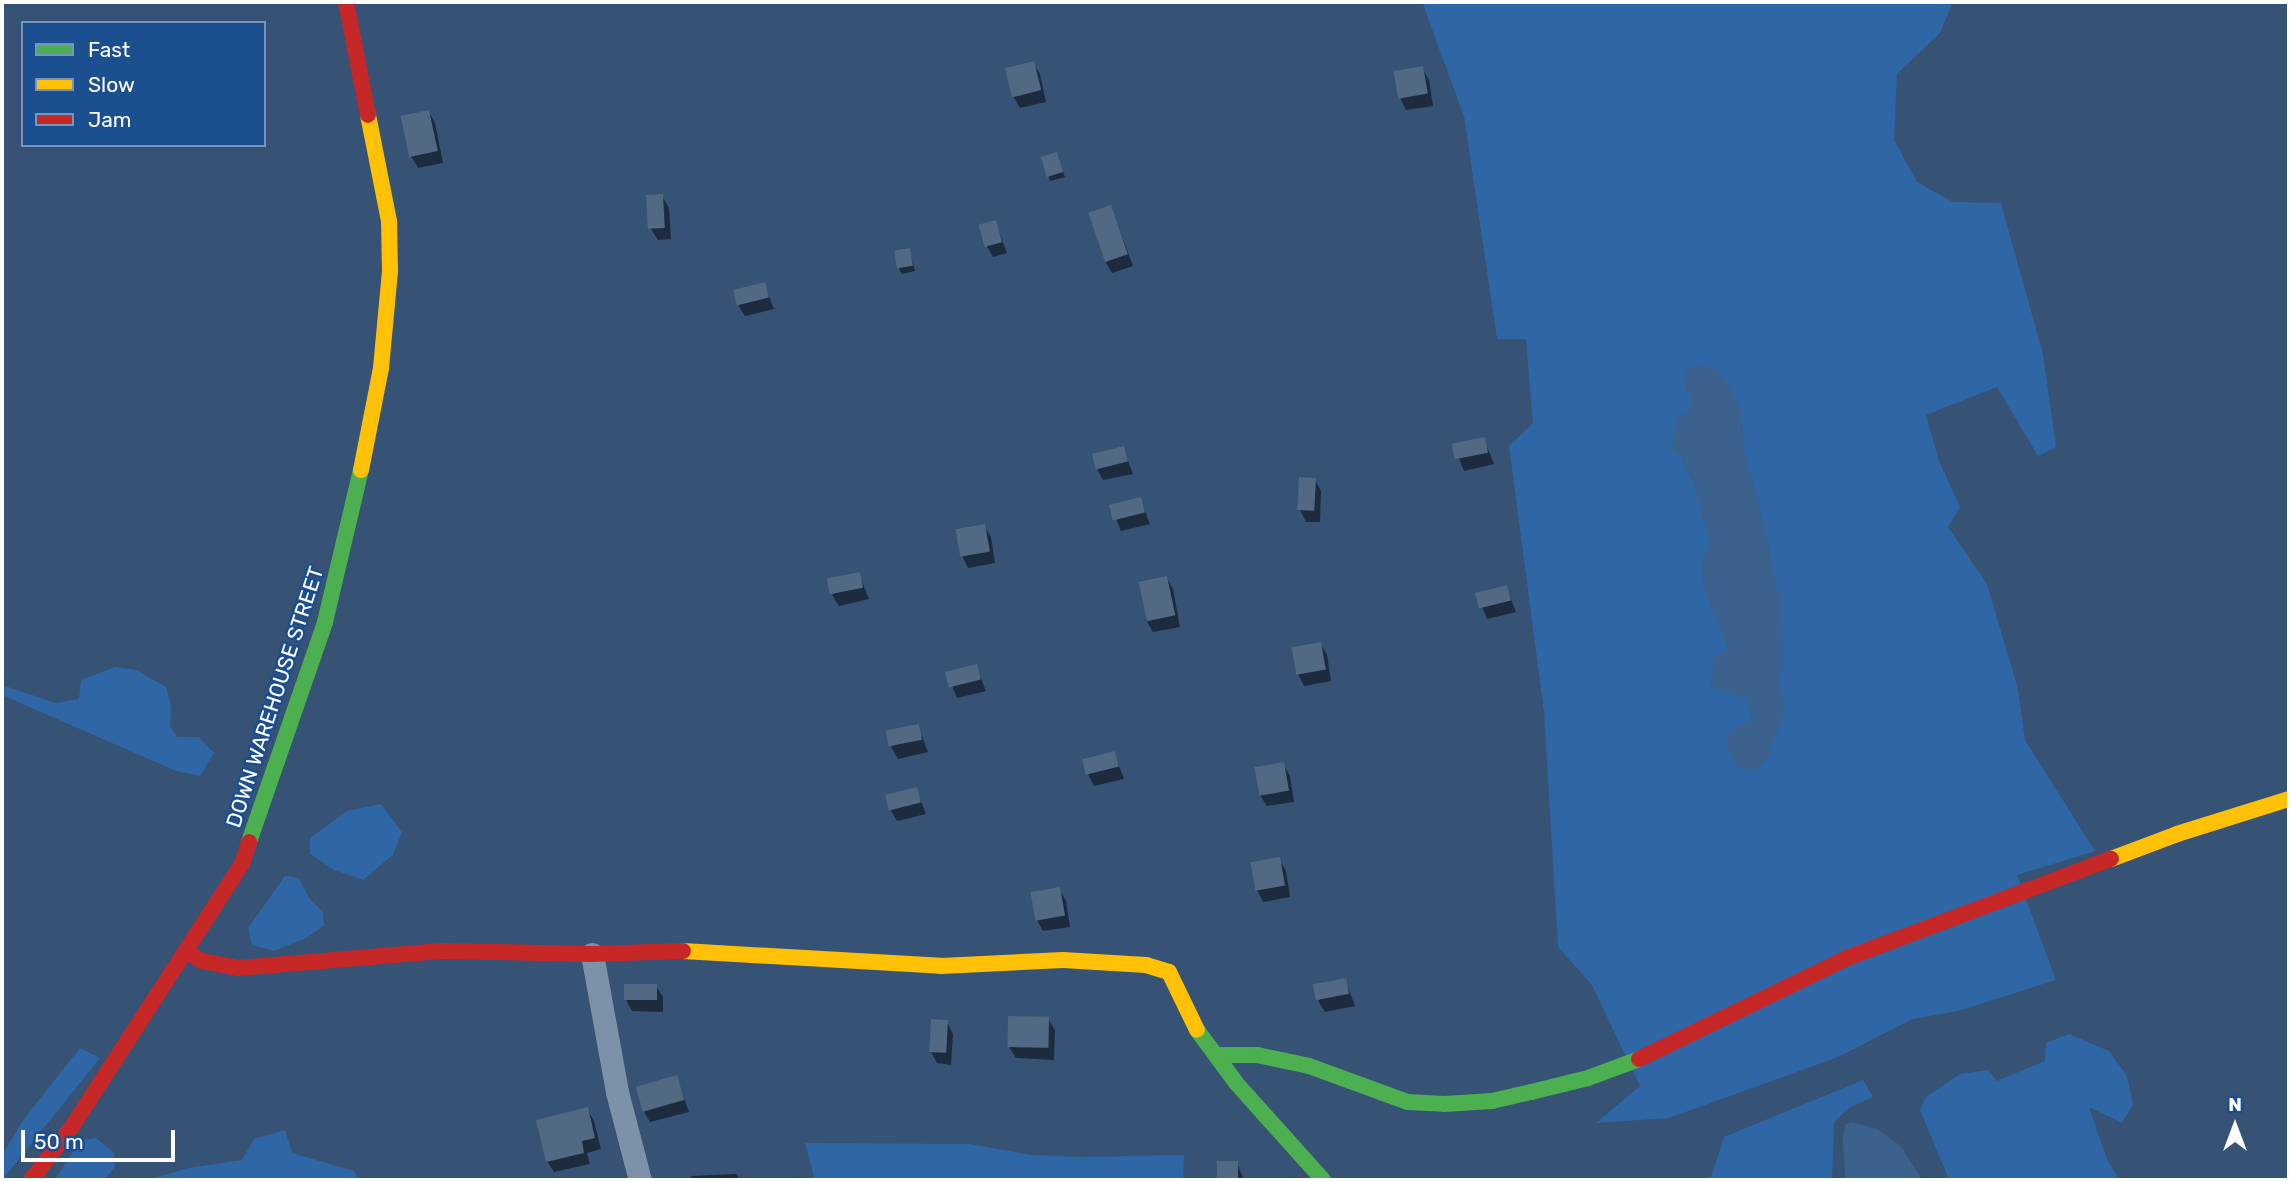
<!DOCTYPE html>
<html>
<head>
<meta charset="utf-8">
<style>
  body { margin:0 }
  #map { position:relative; width:2291px; height:1182px; overflow:hidden; background:#365274; font-family:Rubik,sans-serif }
  div>[style] { position:absolute }
  [style*='--x'] { left:calc(var(--x)*1px); top:calc(var(--y)*1px); width:calc(var(--w)*1px); rotate:calc(var(--a)*1deg) }
  .green>* { inset:0; background:#2f66a5 }
  .water>* { inset:0; background:#3b618d }
  .shadow>* { inset:0; background:#0007 }
  .building>* { inset:0; background:#526984; transform-origin:0 0 }
  .street>* { height:23px; margin:-11.5px; padding:0 11.5px; transform-origin:11.5px; border-radius:11.5px; background:#7d92a8 }
  .fast>* { height:16px; margin:-8px; padding:0 8px; transform-origin:8px; border-radius:8px; background:#4caf50 }
  .slow>* { height:16px; margin:-8px; padding:0 8px; transform-origin:8px; border-radius:8px; background:#ffc107 }
  .jam>* { height:16px; margin:-8px; padding:0 8px; transform-origin:8px; border-radius:8px; background:#c62828 }
  span { translate:-50% -50%; white-space:nowrap; text-align:center; line-height:1.15; -webkit-text-stroke:5px #1b4f8f; paint-order:stroke }
  .street-label { font-size:21px; color:#fff }
  .frame { position:absolute; inset:0; border:4px solid #fff; pointer-events:none }
  .legend { position:absolute; left:21px; top:21px; width:245px; height:126px; box-sizing:border-box; background:#1b4f8f; border:2px solid #7695bc; margin:0; padding:9px 12px; list-style:none; font-size:21px; color:#fff }
  .legend li { display:flex; align-items:center; gap:14px; height:35px }
  .legend b { width:35px; border:2px solid #7695bc }
  .north { position:absolute; left:2200px; top:1091px; width:70px; height:70px; -webkit-text-stroke:5px #1b4f8f; paint-order:stroke; rotate:0deg; font-size:19px; font-weight:700; line-height:28px; text-align:center; color:#fff }
  .north::after { content:''; display:block; margin:auto; width:24px; height:32px; background:#fff; clip-path:polygon(50% 0,100% 100%,50% 72%,0 100%) }
  .scale { position:absolute; left:21px; top:1130px; width:154px; height:32px; box-sizing:border-box; border:4px solid #fff; border-top:0; padding-left:9px; font-size:21px; line-height:24px; white-space:nowrap; color:#fff; -webkit-text-stroke:5px #1b4f8f; paint-order:stroke }
</style>
</head>
<body>
<div id="map">
  <div class="green">
    <i style="clip-path:polygon(evenodd,1422px 2px,1953px 2px,1940px 33px,1897px 74px,1894px 140px,1917px 182px,1953px 202px,2001px 203px,2043px 354px,2056px 447px,2038px 456px,1997px 387px,1926px 415px,1939px 461px,1960px 507px,1948px 527px,1987px 584px,2018px 689px,2025px 740px,2095px 851px,2017px 875px,2056px 980px,1958px 1011px,1913px 1019px,1838px 1057px,1669px 1118px,1596px 1123px,1640px 1086px,1592px 985px,1558px 947px,1544px 712px,1509px 446px,1533px 423px,1526px 339px,1497px 339px,1464px 116px,1422px 2px,1685px 385px,1740px 410px,1744px 452px,1764px 524px,1776px 587px,1784px 660px,1778px 680px,1784px 712px,1730px 732px,1753px 720px,1702px 564px,1710px 542px,1695px 485px,1682px 459px,1693px 399px,1685px 385px)"></i>
    <i style="clip-path:polygon(115px 667px,136px 670px,166px 687px,171px 706px,170px 726px,177px 737px,199px 737px,214px 753px,200px 776px,176px 771px,2px 695px,2px 685px,56px 703px,79px 699px,81px 680px)"></i>
    <i style="clip-path:polygon(381px 804px,402px 832px,393px 855px,363px 880px,334px 870px,310px 854px,310px 838px,347px 811px)"></i>
    <i style="clip-path:polygon(285px 876px,299px 878px,309px 898px,323px 912px,324px 926px,306px 938px,274px 951px,252px 945px,248px 928px)"></i>
    <i style="clip-path:polygon(2069px 1034px,2109px 1051px,2127px 1076px,2133px 1104px,2122px 1123px,2089px 1107px,2107px 1159px,2119px 1180px,1949px 1180px,1920px 1110px,1926px 1097px,1960px 1074px,1988px 1070px,1997px 1081px,2045px 1061px,2046px 1043px)"></i>
    <i style="clip-path:polygon(80px 1048px,100px 1058px,2px 1180px,2px 1155px,23px 1120px)"></i>
    <i style="clip-path:polygon(1863px 1080px,1873px 1097px,1849px 1108px,1834px 1122px,1832px 1180px,1710px 1180px,1724px 1137px)"></i>
    <i style="clip-path:polygon(285px 1130px,292px 1153px,354px 1171px,359px 1180px,147px 1180px,188px 1168px,242px 1160px,254px 1139px)"></i>
    <i style="clip-path:polygon(96px 1138px,114px 1153px,115px 1167px,104px 1180px,55px 1180px,80px 1140px)"></i>
    <i style="clip-path:polygon(805px 1143px,969px 1144px,1032px 1155px,1084px 1157px,1184px 1155px,1183px 1180px,815px 1180px)"></i>
  </div>
  <div class="water">
    <i style="clip-path:polygon(1713px 365px,1727px 382px,1740px 410px,1744px 452px,1764px 524px,1776px 587px,1781px 595px,1784px 660px,1778px 680px,1784px 712px,1768px 757px,1756px 771px,1739px 769px,1726px 746px,1729px 732px,1753px 720px,1745px 697px,1710px 687px,1714px 657px,1728px 648px,1703px 586px,1702px 564px,1710px 542px,1695px 485px,1682px 459px,1671px 448px,1677px 419px,1688px 412px,1693px 399px,1685px 385px,1686px 368px)"></i>
    <i style="clip-path:polygon(1851px 1122px,1877px 1129px,1901px 1146px,1922px 1180px,1845px 1180px,1843px 1136px,1845px 1125px)"></i>
  </div>
  <div class="shadow">
    <i style="clip-path:polygon(1033px 63px,1040px 74px,1046px 102px,1020px 108px,1013px 96px)"></i>
    <i style="clip-path:polygon(1422px 68px,1429px 80px,1433px 106px,1406px 110px,1400px 98px)"></i>
    <i style="clip-path:polygon(429px 112px,435px 123px,443px 163px,418px 168px,411px 156px)"></i>
    <i style="clip-path:polygon(1056px 154px,1065px 177px,1050px 181px,1042px 157px)"></i>
    <i style="clip-path:polygon(662px 196px,669px 208px,671px 239px,658px 240px,651px 229px)"></i>
    <i style="clip-path:polygon(1111px 207px,1133px 266px,1112px 273px,1105px 261px)"></i>
    <i style="clip-path:polygon(995px 222px,1007px 253px,993px 257px,986px 245px)"></i>
    <i style="clip-path:polygon(909px 250px,915px 271px,902px 274px,899px 269px)"></i>
    <i style="clip-path:polygon(764px 284px,774px 309px,745px 316px,738px 305px)"></i>
    <i style="clip-path:polygon(1484px 439px,1494px 464px,1464px 471px,1454px 446px)"></i>
    <i style="clip-path:polygon(1123px 448px,1133px 474px,1103px 480px,1097px 469px)"></i>
    <i style="clip-path:polygon(1315px 480px,1321px 491px,1320px 522px,1306px 522px,1300px 510px)"></i>
    <i style="clip-path:polygon(1140px 499px,1150px 524px,1121px 531px,1111px 506px)"></i>
    <i style="clip-path:polygon(984px 526px,991px 537px,995px 563px,968px 568px,962px 556px)"></i>
    <i style="clip-path:polygon(859px 574px,869px 599px,839px 606px,832px 595px)"></i>
    <i style="clip-path:polygon(1167px 578px,1173px 589px,1180px 627px,1153px 632px,1146px 620px)"></i>
    <i style="clip-path:polygon(1506px 587px,1516px 612px,1487px 619px,1477px 594px)"></i>
    <i style="clip-path:polygon(1320px 643px,1327px 655px,1331px 681px,1304px 686px,1298px 674px)"></i>
    <i style="clip-path:polygon(976px 666px,986px 691px,957px 698px,947px 673px)"></i>
    <i style="clip-path:polygon(918px 726px,928px 752px,898px 759px,891px 747px)"></i>
    <i style="clip-path:polygon(1114px 753px,1124px 779px,1094px 786px,1088px 774px)"></i>
    <i style="clip-path:polygon(1283px 764px,1290px 776px,1294px 802px,1267px 806px,1260px 795px)"></i>
    <i style="clip-path:polygon(916px 789px,926px 814px,897px 821px,890px 809px)"></i>
    <i style="clip-path:polygon(1279px 859px,1286px 871px,1290px 897px,1263px 902px,1257px 890px)"></i>
    <i style="clip-path:polygon(1059px 889px,1066px 901px,1070px 927px,1043px 931px,1037px 920px,1032px 894px)"></i>
    <i style="clip-path:polygon(1345px 980px,1355px 1006px,1325px 1012px,1318px 1001px)"></i>
    <i style="clip-path:polygon(656px 986px,663px 997px,663px 1012px,632px 1011px,626px 1000px)"></i>
    <i style="clip-path:polygon(1048px 1019px,1055px 1030px,1054px 1060px,1016px 1058px,1009px 1047px)"></i>
    <i style="clip-path:polygon(947px 1022px,953px 1034px,951px 1065px,937px 1063px,931px 1052px)"></i>
    <i style="clip-path:polygon(676px 1077px,689px 1112px,650px 1122px,643px 1110px)"></i>
    <i style="clip-path:polygon(587px 1109px,594px 1121px,601px 1149px,587px 1153px,590px 1164px,554px 1172px,547px 1161px)"></i>
    <i style="clip-path:polygon(1219px 1163px,1237px 1163px,1244px 1180px,1219px 1180px)"></i>
    <i style="clip-path:polygon(736px 1174px,740px 1180px,692px 1180px,691px 1176px)"></i>
  </div>
  <div class="building">
    <i style="left:1034px;top:61px;width:30px;height:30px;rotate:76deg"></i>
    <i style="left:1423px;top:66px;width:28px;height:30px;rotate:80deg"></i>
    <i style="left:429px;top:110px;width:42px;height:29px;rotate:78deg"></i>
    <i style="left:1057px;top:152px;width:21px;height:17px;rotate:73deg"></i>
    <i style="left:663px;top:194px;width:34px;height:17px;rotate:87deg"></i>
    <i style="left:1111px;top:205px;width:52px;height:24px;rotate:71deg"></i>
    <i style="left:996px;top:220px;width:23px;height:18px;rotate:75deg"></i>
    <i style="left:910px;top:248px;width:18px;height:16px;rotate:81deg"></i>
    <i style="left:765px;top:282px;width:16px;height:33px;rotate:76deg"></i>
    <i style="left:1485px;top:437px;width:16px;height:34px;rotate:79deg"></i>
    <i style="left:1124px;top:446px;width:16px;height:33px;rotate:76deg"></i>
    <i style="left:1299px;top:477px;width:17px;height:33px;rotate:3deg"></i>
    <i style="left:1141px;top:497px;width:16px;height:33px;rotate:76deg"></i>
    <i style="left:985px;top:524px;width:28px;height:30px;rotate:80deg"></i>
    <i style="left:860px;top:572px;width:16px;height:34px;rotate:79deg"></i>
    <i style="left:1167px;top:576px;width:40px;height:29px;rotate:78deg"></i>
    <i style="left:1507px;top:585px;width:16px;height:33px;rotate:76deg"></i>
    <i style="left:1321px;top:642px;width:28px;height:30px;rotate:80deg"></i>
    <i style="left:977px;top:664px;width:16px;height:33px;rotate:76deg"></i>
    <i style="left:919px;top:724px;width:16px;height:34px;rotate:79deg"></i>
    <i style="left:1115px;top:751px;width:16px;height:34px;rotate:76deg"></i>
    <i style="left:1284px;top:762px;width:29px;height:30px;rotate:80deg"></i>
    <i style="left:917px;top:787px;width:16px;height:33px;rotate:76deg"></i>
    <i style="left:1280px;top:857px;width:29px;height:30px;rotate:80deg"></i>
    <i style="left:1060px;top:887px;width:29px;height:30px;rotate:80deg"></i>
    <i style="left:1346px;top:978px;width:16px;height:34px;rotate:79deg"></i>
    <i style="left:624px;top:984px;width:33px;height:16px"></i>
    <i style="left:1008px;top:1016px;width:41px;height:31px;rotate:1deg"></i>
    <i style="left:931px;top:1019px;width:17px;height:33px;rotate:3deg"></i>
    <i style="left:677px;top:1075px;width:26px;height:43px;rotate:74deg"></i>
    <i style="clip-path:polygon(588px 1107px,595px 1138px,582px 1141px,584px 1153px,546px 1162px,536px 1120px)"></i>
    <i style="left:1217px;top:1161px;width:21px;height:19px"></i>
  </div>
  <div class="street">
    <i style="--x:592;--y:954;--w:140;--a:79.7"></i>
    <i style="--x:617;--y:1092;--w:91;--a:75.4"></i>
  </div>
  <div class="fast">
    <i style="--x:249;--y:842;--w:233;--a:-70.9"></i>
    <i style="--x:325;--y:622;--w:156;--a:-76.7"></i>
    <i style="--x:1197;--y:1030;--w:67;--a:53.5"></i>
    <i style="--x:1237;--y:1084;--w:129;--a:48.1"></i>
    <i style="--x:1218;--y:1055;--w:39;--a:0"></i>
    <i style="--x:1257;--y:1055;--w:53;--a:11.9"></i>
    <i style="--x:1309;--y:1066;--w:105;--a:20"></i>
    <i style="--x:1408;--y:1102;--w:36;--a:3"></i>
    <i style="--x:1444;--y:1104;--w:48;--a:-3.6"></i>
    <i style="--x:1492;--y:1101;--w:40;--a:-13"></i>
    <i style="--x:1531;--y:1092;--w:59;--a:-13.8"></i>
    <i style="--x:1588;--y:1078;--w:54;--a:-20.4"></i>
  </div>
  <div class="slow">
    <i style="--x:361;--y:470;--w:104;--a:-78.9"></i>
    <i style="--x:381;--y:368;--w:97;--a:-84.7"></i>
    <i style="--x:390;--y:271;--w:50;--a:-91.1"></i>
    <i style="--x:389;--y:221;--w:108;--a:-101.2"></i>
    <i style="--x:2111;--y:859;--w:71;--a:-20.7"></i>
    <i style="--x:2177;--y:834;--w:117;--a:-17.4"></i>
    <i style="--x:683;--y:951;--w:258;--a:3.3"></i>
    <i style="--x:941;--y:966;--w:122;--a:-2.8"></i>
    <i style="--x:1063;--y:960;--w:83;--a:3.4"></i>
    <i style="--x:1146;--y:965;--w:24;--a:17"></i>
    <i style="--x:1169;--y:972;--w:64;--a:64.2"></i>
  </div>
  <div class="jam">
    <i style="--x:346;--y:2;--w:115;--a:79"></i>
    <i style="--x:187;--y:952;--w:17;--a:31"></i>
    <i style="--x:202;--y:961;--w:37;--a:11"></i>
    <i style="--x:238;--y:968;--w:204;--a:-4.8"></i>
    <i style="--x:441;--y:951;--w:151;--a:1.1"></i>
    <i style="--x:592;--y:954;--w:91;--a:-1.9"></i>
    <i style="--x:1639;--y:1059;--w:231;--a:-25.9"></i>
    <i style="--x:1847;--y:958;--w:282;--a:-20.6"></i>
    <i style="--x:31;--y:1180;--w:66;--a:-52.4"></i>
    <i style="--x:71;--y:1128;--w:315;--a:-57.1"></i>
    <i style="--x:242;--y:864;--w:23;--a:-72"></i>
  </div>
  <div class="street-label">
    <span style="left:275px;top:697px;rotate:-72deg">DOWN WAREHOUSE STREET</span>
  </div>
  <div class="frame"></div>
  <ul class="legend">
  <li><b style="height:9px;background:#4caf50"></b>Fast</li>
  <li><b style="height:9px;background:#ffc107"></b>Slow</li>
  <li><b style="height:9px;background:#c62828"></b>Jam</li>
  </ul>
  <div class="north">N</div>
  <div class="scale">50 m</div>
</div>
</body>
</html>
